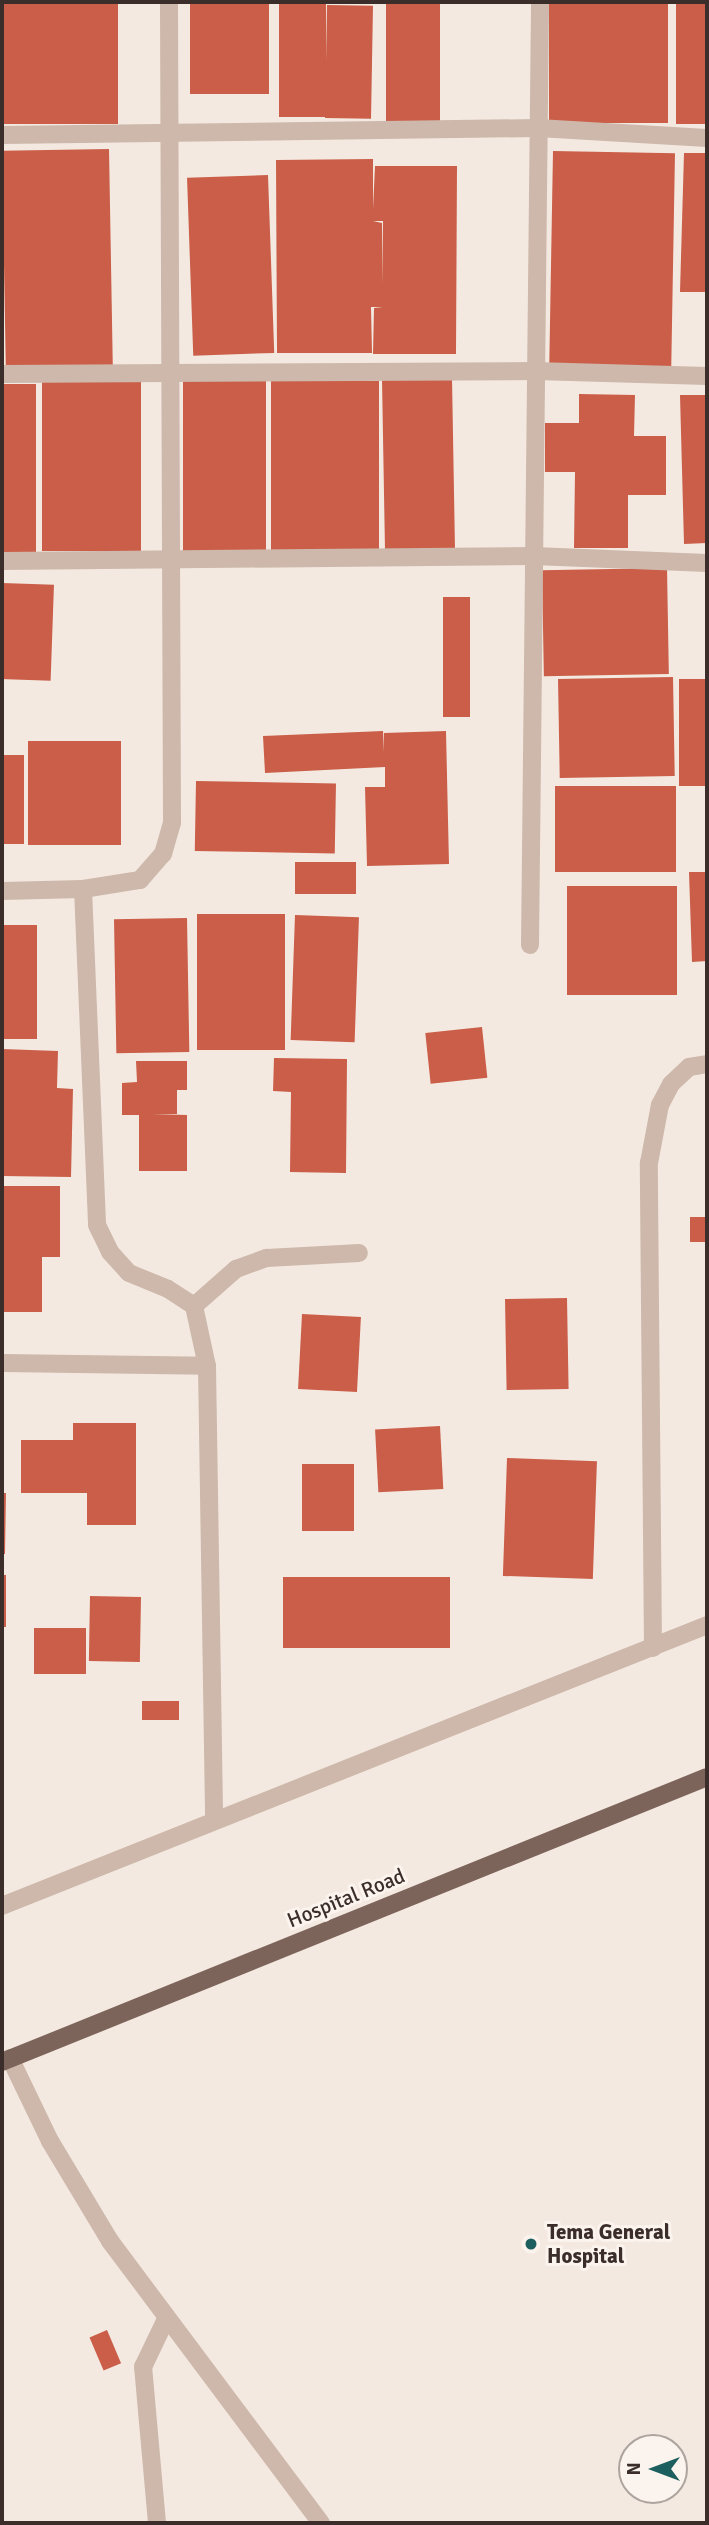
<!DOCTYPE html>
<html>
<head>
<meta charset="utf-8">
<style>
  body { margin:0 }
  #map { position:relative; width:709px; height:2525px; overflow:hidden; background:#f4e9e0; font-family:Signika,sans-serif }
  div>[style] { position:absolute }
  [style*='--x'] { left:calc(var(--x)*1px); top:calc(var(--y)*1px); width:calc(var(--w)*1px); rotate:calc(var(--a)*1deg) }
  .building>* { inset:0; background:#ca5e48; transform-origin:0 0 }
  .minor>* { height:18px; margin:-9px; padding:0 9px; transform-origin:9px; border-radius:9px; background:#cdb8ab }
  .major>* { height:18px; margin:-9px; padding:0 9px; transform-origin:9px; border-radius:9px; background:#7d645b }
  .dots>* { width:19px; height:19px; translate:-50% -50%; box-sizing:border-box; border:4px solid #fbf3ed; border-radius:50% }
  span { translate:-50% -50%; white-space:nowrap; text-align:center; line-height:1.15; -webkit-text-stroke:6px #fbf3ed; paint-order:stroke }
  .street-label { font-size:21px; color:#3b2e2a }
  .poi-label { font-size:21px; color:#3b2e2a; font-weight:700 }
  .left { translate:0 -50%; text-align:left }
  .frame { position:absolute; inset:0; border:4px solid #3b2e2a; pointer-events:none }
  .north { position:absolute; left:618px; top:2434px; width:70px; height:70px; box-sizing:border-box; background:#fbf3ed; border:2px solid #aea49f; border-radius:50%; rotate:270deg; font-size:19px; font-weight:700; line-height:28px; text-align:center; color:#3b2e2a }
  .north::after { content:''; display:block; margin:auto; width:24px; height:32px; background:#1d5e5e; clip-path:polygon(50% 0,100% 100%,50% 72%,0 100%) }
</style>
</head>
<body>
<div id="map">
  <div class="building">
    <i style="left:2px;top:2px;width:116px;height:122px"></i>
    <i style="left:190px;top:2px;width:79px;height:92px"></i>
    <i style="left:279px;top:2px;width:47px;height:115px"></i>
    <i style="left:386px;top:2px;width:54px;height:121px"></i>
    <i style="left:549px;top:2px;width:119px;height:121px"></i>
    <i style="left:676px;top:2px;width:31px;height:122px"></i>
    <i style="left:327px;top:5px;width:46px;height:113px;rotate:1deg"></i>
    <i style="left:109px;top:149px;width:216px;height:107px;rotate:89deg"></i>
    <i style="left:553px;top:151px;width:122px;height:214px;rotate:1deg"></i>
    <i style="clip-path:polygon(684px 153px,707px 153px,707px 292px,680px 292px)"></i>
    <i style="clip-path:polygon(evenodd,373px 159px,373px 209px,375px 166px,457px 166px,456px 354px,373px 354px,374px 308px,383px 307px,371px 307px,372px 353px,277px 353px,276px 160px,373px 159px,373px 221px,383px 221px,383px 285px,382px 223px,373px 221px)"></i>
    <i style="left:268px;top:175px;width:178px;height:81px;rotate:88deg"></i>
    <i style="left:42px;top:374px;width:99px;height:177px"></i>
    <i style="left:183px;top:378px;width:83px;height:173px"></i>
    <i style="left:452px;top:378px;width:172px;height:70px;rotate:89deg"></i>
    <i style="left:271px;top:381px;width:108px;height:169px"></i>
    <i style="left:2px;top:384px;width:34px;height:172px"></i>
    <i style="clip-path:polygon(579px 394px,635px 395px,634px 436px,666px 436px,666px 495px,628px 495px,628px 548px,574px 548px,575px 472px,545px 472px,545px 423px,579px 423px)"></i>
    <i style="clip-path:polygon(680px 395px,707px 395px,707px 543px,684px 544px)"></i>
    <i style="left:667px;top:568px;width:106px;height:125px;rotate:89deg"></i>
    <i style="left:2px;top:583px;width:52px;height:96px;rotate:2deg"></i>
    <i style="left:443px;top:597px;width:27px;height:120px"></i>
    <i style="left:673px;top:677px;width:99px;height:115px;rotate:89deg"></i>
    <i style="left:707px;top:679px;width:107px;height:28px;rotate:90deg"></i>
    <i style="clip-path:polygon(383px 731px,384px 752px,384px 733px,446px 731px,449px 864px,367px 866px,365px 787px,385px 787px,385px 767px,265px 773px,263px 736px)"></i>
    <i style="left:28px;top:741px;width:93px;height:104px"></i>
    <i style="left:2px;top:755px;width:22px;height:89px"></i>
    <i style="left:196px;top:781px;width:140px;height:70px;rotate:1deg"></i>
    <i style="left:555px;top:786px;width:121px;height:86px"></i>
    <i style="left:356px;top:862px;width:32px;height:61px;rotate:90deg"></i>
    <i style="clip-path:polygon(689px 872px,707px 872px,707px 961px,692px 962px)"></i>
    <i style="left:567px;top:886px;width:110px;height:109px"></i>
    <i style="left:285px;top:914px;width:136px;height:88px;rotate:90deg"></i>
    <i style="left:295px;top:915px;width:64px;height:125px;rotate:2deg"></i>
    <i style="left:187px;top:918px;width:134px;height:73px;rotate:89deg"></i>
    <i style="left:2px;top:925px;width:35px;height:114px"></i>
    <i style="left:482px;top:1027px;width:51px;height:57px;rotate:84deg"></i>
    <i style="clip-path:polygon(2px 1049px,58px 1051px,57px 1088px,73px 1089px,71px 1177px,2px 1176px)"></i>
    <i style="clip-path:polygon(274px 1058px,347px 1059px,346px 1173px,290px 1172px,291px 1092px,273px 1091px)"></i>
    <i style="clip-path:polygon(136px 1061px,187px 1061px,187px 1090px,177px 1090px,177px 1114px,152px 1114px,187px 1115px,187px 1171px,139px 1171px,139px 1115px,122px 1115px,122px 1083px,137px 1082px)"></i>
    <i style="clip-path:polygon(2px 1186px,60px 1186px,60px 1257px,42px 1257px,42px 1312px,2px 1312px)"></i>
    <i style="left:690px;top:1217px;width:17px;height:25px"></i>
    <i style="left:567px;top:1298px;width:91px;height:62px;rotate:89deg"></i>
    <i style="left:302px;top:1314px;width:59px;height:75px;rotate:3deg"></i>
    <i style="clip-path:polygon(73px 1423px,136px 1423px,136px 1525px,87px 1525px,87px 1493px,21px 1493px,21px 1440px,73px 1440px)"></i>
    <i style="left:440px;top:1426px;width:63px;height:65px;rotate:87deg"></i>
    <i style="left:507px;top:1458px;width:90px;height:118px;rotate:2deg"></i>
    <i style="left:302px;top:1464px;width:52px;height:67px"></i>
    <i style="clip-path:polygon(2px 1493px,6px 1493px,5px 1554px,2px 1554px)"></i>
    <i style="left:2px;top:1575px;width:4px;height:52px"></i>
    <i style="left:283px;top:1577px;width:167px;height:71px"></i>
    <i style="left:90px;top:1596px;width:51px;height:65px;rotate:1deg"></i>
    <i style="left:34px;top:1628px;width:52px;height:46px"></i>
    <i style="left:179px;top:1701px;width:19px;height:37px;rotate:90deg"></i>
    <i style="left:107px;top:2330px;width:36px;height:19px;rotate:67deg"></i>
  </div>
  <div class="minor">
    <i style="--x:2;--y:135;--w:536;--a:-0.75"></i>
    <i style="--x:538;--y:128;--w:169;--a:3.4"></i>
    <i style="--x:2;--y:374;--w:534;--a:-0.32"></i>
    <i style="--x:536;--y:371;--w:171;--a:1.7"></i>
    <i style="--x:2;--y:561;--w:532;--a:-0.54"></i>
    <i style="--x:534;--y:556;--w:173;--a:2.3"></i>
    <i style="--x:83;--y:889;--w:58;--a:-9"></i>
    <i style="--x:140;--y:880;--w:35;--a:-49"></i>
    <i style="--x:163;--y:854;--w:32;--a:-74"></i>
    <i style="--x:172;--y:823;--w:821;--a:-90.21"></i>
    <i style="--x:2;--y:891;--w:81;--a:-1.4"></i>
    <i style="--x:83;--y:889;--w:336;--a:87.6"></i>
    <i style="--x:97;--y:1225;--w:30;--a:64"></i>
    <i style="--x:110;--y:1252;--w:28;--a:48"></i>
    <i style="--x:129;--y:1273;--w:42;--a:22.3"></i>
    <i style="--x:168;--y:1289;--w:31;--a:33"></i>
    <i style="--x:194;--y:1306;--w:61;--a:77.8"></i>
    <i style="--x:207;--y:1366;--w:452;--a:89.1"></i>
    <i style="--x:530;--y:945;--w:943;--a:-89.39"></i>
    <i style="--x:194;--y:1306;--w:56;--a:-41.4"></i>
    <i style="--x:236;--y:1269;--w:33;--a:-20"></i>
    <i style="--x:267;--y:1258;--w:92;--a:-3.1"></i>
    <i style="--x:2;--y:1363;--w:205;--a:0.8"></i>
    <i style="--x:653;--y:1648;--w:485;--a:-90.5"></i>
    <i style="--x:649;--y:1163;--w:59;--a:-79.3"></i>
    <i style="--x:660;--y:1105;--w:24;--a:-62"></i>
    <i style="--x:671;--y:1084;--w:25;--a:-43"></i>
    <i style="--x:689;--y:1067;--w:18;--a:-9"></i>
    <i style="--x:2;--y:1906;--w:759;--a:-21.73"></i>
    <i style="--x:10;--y:2058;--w:92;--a:64.3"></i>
    <i style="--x:50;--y:2141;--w:117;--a:59"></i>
    <i style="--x:110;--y:2241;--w:352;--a:53.2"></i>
    <i style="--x:157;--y:2523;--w:157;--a:-95.1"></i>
    <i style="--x:143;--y:2367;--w:55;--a:-64.4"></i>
  </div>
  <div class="major">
    <i style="--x:2;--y:2062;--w:760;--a:-22.01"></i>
  </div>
  <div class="dots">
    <i style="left:531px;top:2244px;background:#1d5e5e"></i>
  </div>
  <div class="street-label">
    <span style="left:346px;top:1898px;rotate:-22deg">Hospital Road</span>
  </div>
  <div class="poi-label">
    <span class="left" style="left:547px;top:2244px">Tema General<br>Hospital</span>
  </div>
  <div class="frame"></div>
  <div class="north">N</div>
</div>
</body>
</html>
